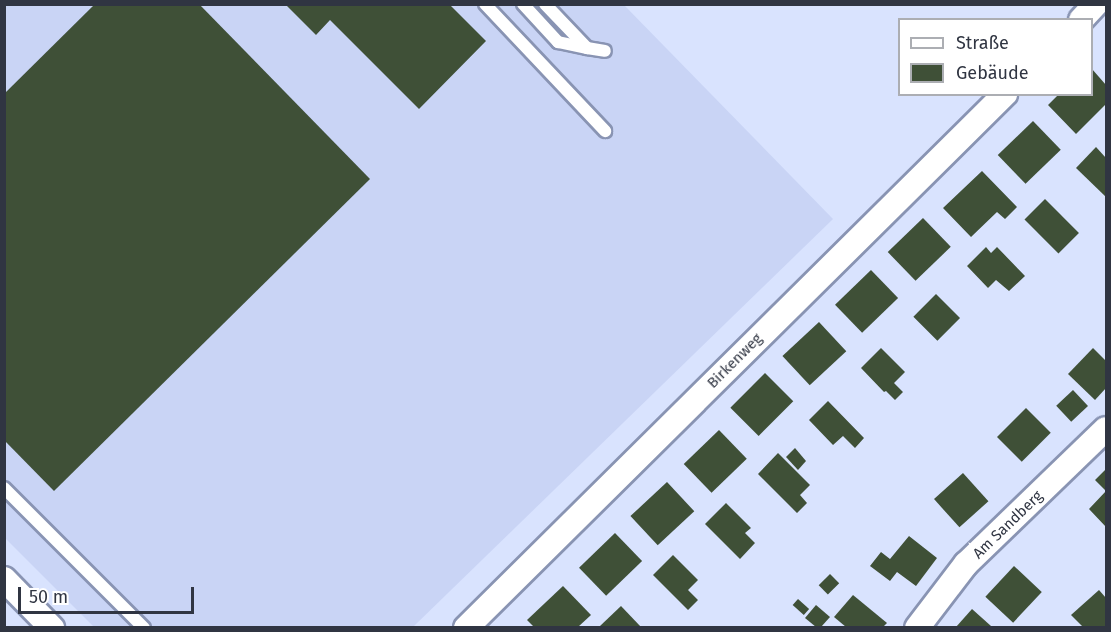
<!DOCTYPE html>
<html>
<head>
<meta charset="utf-8">
<style>
  body { margin:0 }
  #map { position:relative; width:1111px; height:632px; overflow:hidden; background:#d9e3fe; font-family:"Fira Sans",sans-serif }
  div>[style] { position:absolute }
  [style*='--x'] { left:calc(var(--x)*1px); top:calc(var(--y)*1px); width:calc(var(--w)*1px); rotate:calc(var(--a)*1deg) }
  .built>* { inset:0; background:#c9d4f5 }
  .building>* { inset:0; background:#3f5037; transform-origin:0 0 }
  .roads { filter:drop-shadow(2px 0 #8994b3) drop-shadow(-2px 0 #8994b3) drop-shadow(0 2px #8994b3) drop-shadow(0 -2px #8994b3) }
  .service>* { height:12px; margin:-6px; padding:0 6px; transform-origin:6px; border-radius:6px; background:#fff }
  .minor>* { height:24px; margin:-12px; padding:0 12px; transform-origin:12px; border-radius:12px; background:#fff }
  span { translate:-50% -50%; white-space:nowrap; text-align:center; line-height:1.15; -webkit-text-stroke:6px #fff; paint-order:stroke }
  .street-label { font-size:15px; color:#303542 }
  .frame { position:absolute; inset:0; border:6px solid #303542; pointer-events:none }
  .legend { position:absolute; left:898px; top:18px; width:195px; height:78px; box-sizing:border-box; background:#fff; border:2px solid #acaeb3; margin:0; padding:8px 10px; list-style:none; font-size:18px; color:#303542 }
  .legend li { display:flex; align-items:center; gap:12px; height:30px }
  .legend b { width:30px; border:2px solid #acaeb3 }
  .scale { position:absolute; left:18px; top:587px; width:176px; height:27px; box-sizing:border-box; border:3px solid #303542; border-top:0; padding-left:8px; font-size:18px; line-height:21px; white-space:nowrap; color:#303542; -webkit-text-stroke:4px #fff; paint-order:stroke }
</style>
</head>
<body>
<div id="map">
  <div class="built">
    <i style="clip-path:polygon(4px 5px,624px 5px,833px 219px,413px 627px,94px 627px,5px 538px)"></i>
  </div>
  <div class="building">
    <i style="clip-path:polygon(95px 4px,199px 4px,370px 179px,54px 491px,4px 440px,4px 94px)"></i>
    <i style="clip-path:polygon(286px 5px,450px 5px,486px 41px,419px 109px,330px 20px,316px 35px)"></i>
    <i style="clip-path:polygon(1092px 69px,1106px 85px,1106px 104px,1076px 134px,1048px 105px,1059px 94px,1092px 94px)"></i>
    <i style="left:1033px;top:121px;width:40px;height:49px;rotate:46deg"></i>
    <i style="clip-path:polygon(1096px 147px,1106px 158px,1106px 197px,1076px 168px)"></i>
    <i style="clip-path:polygon(982px 171px,1017px 207px,1005px 219px,997px 212px,971px 237px,943px 208px)"></i>
    <i style="left:1045px;top:199px;width:48px;height:29px;rotate:45deg"></i>
    <i style="left:923px;top:218px;width:40px;height:49px;rotate:46deg"></i>
    <i style="clip-path:polygon(986px 247px,991px 253px,997px 247px,1025px 276px,1009px 291px,996px 280px,988px 288px,967px 266px)"></i>
    <i style="left:871px;top:270px;width:39px;height:50px;rotate:46deg"></i>
    <i style="left:936px;top:294px;width:34px;height:32px;rotate:45deg"></i>
    <i style="left:819px;top:322px;width:40px;height:50px;rotate:47deg"></i>
    <i style="clip-path:polygon(881px 348px,905px 372px,894px 383px,903px 392px,895px 400px,886px 391px,884px 392px,861px 368px)"></i>
    <i style="clip-path:polygon(1093px 348px,1106px 361px,1106px 388px,1095px 400px,1068px 374px)"></i>
    <i style="left:765px;top:373px;width:40px;height:49px;rotate:45deg"></i>
    <i style="left:1073px;top:390px;width:22px;height:23px;rotate:47deg"></i>
    <i style="clip-path:polygon(828px 401px,864px 438px,855px 448px,843px 436px,833px 445px,809px 420px)"></i>
    <i style="left:1026px;top:408px;width:35px;height:41px;rotate:45deg"></i>
    <i style="left:719px;top:430px;width:40px;height:49px;rotate:46deg"></i>
    <i style="clip-path:polygon(795px 448px,806px 461px,798px 470px,786px 457px)"></i>
    <i style="clip-path:polygon(778px 453px,810px 485px,800px 495px,807px 503px,797px 513px,758px 474px)"></i>
    <i style="clip-path:polygon(1106px 469px,1106px 527px,1089px 509px,1106px 491px,1095px 480px)"></i>
    <i style="left:963px;top:473px;width:38px;height:39px;rotate:48deg"></i>
    <i style="left:667px;top:482px;width:40px;height:50px;rotate:47deg"></i>
    <i style="clip-path:polygon(726px 503px,751px 528px,745px 533px,755px 543px,740px 559px,705px 524px)"></i>
    <i style="left:615px;top:533px;width:39px;height:50px;rotate:46deg"></i>
    <i style="clip-path:polygon(909px 536px,937px 558px,916px 586px,897px 572px,890px 581px,870px 566px,881px 552px,890px 559px)"></i>
    <i style="clip-path:polygon(673px 555px,698px 580px,688px 590px,698px 600px,688px 610px,653px 575px)"></i>
    <i style="left:1014px;top:566px;width:38px;height:42px;rotate:43deg"></i>
    <i style="left:830px;top:574px;width:13px;height:16px;rotate:45deg"></i>
    <i style="clip-path:polygon(563px 586px,591px 615px,578px 627px,534px 627px,527px 620px)"></i>
    <i style="clip-path:polygon(1099px 590px,1106px 598px,1106px 627px,1083px 627px,1071px 615px)"></i>
    <i style="clip-path:polygon(853px 595px,887px 623px,883px 627px,846px 627px,834px 617px)"></i>
    <i style="left:798px;top:599px;width:15px;height:8px;rotate:42deg"></i>
    <i style="clip-path:polygon(816px 605px,830px 617px,821px 627px,816px 627px,805px 618px)"></i>
    <i style="clip-path:polygon(621px 606px,641px 627px,600px 626px)"></i>
    <i style="clip-path:polygon(972px 609px,991px 626px,956px 627px)"></i>
  </div>
  <div class="roads">
    <div class="service">
      <i style="--x:485;--y:4;--w:175;--a:46.6"></i>
      <i style="--x:523;--y:4;--w:52;--a:47.4"></i>
      <i style="--x:558;--y:42;--w:30;--a:12"></i>
      <i style="--x:545;--y:4;--w:61;--a:46.3"></i>
      <i style="--x:587;--y:48;--w:18;--a:9"></i>
      <i style="--x:4;--y:488;--w:198;--a:45"></i>
    </div>
    <div class="minor">
      <i style="--x:1081;--y:20;--w:22;--a:-47"></i>
      <i style="--x:4;--y:579;--w:69;--a:45.6"></i>
      <i style="--x:466;--y:628;--w:759;--a:-44.73"></i>
      <i style="--x:917;--y:628;--w:81;--a:-52.6"></i>
      <i style="--x:966;--y:564;--w:194;--a:-44"></i>
    </div>
  </div>
  <div class="street-label">
    <span style="left:735px;top:361px;rotate:-45deg">Birkenweg</span>
    <span style="left:1008px;top:525px;rotate:-44deg">Am Sandberg</span>
  </div>
  <div class="frame"></div>
  <ul class="legend">
  <li><b style="height:8px;background:#fff"></b>Straße</li>
  <li><b style="height:16px;background:#3f5037"></b>Gebäude</li>
  </ul>
  <div class="scale">50 m</div>
</div>
</body>
</html>
